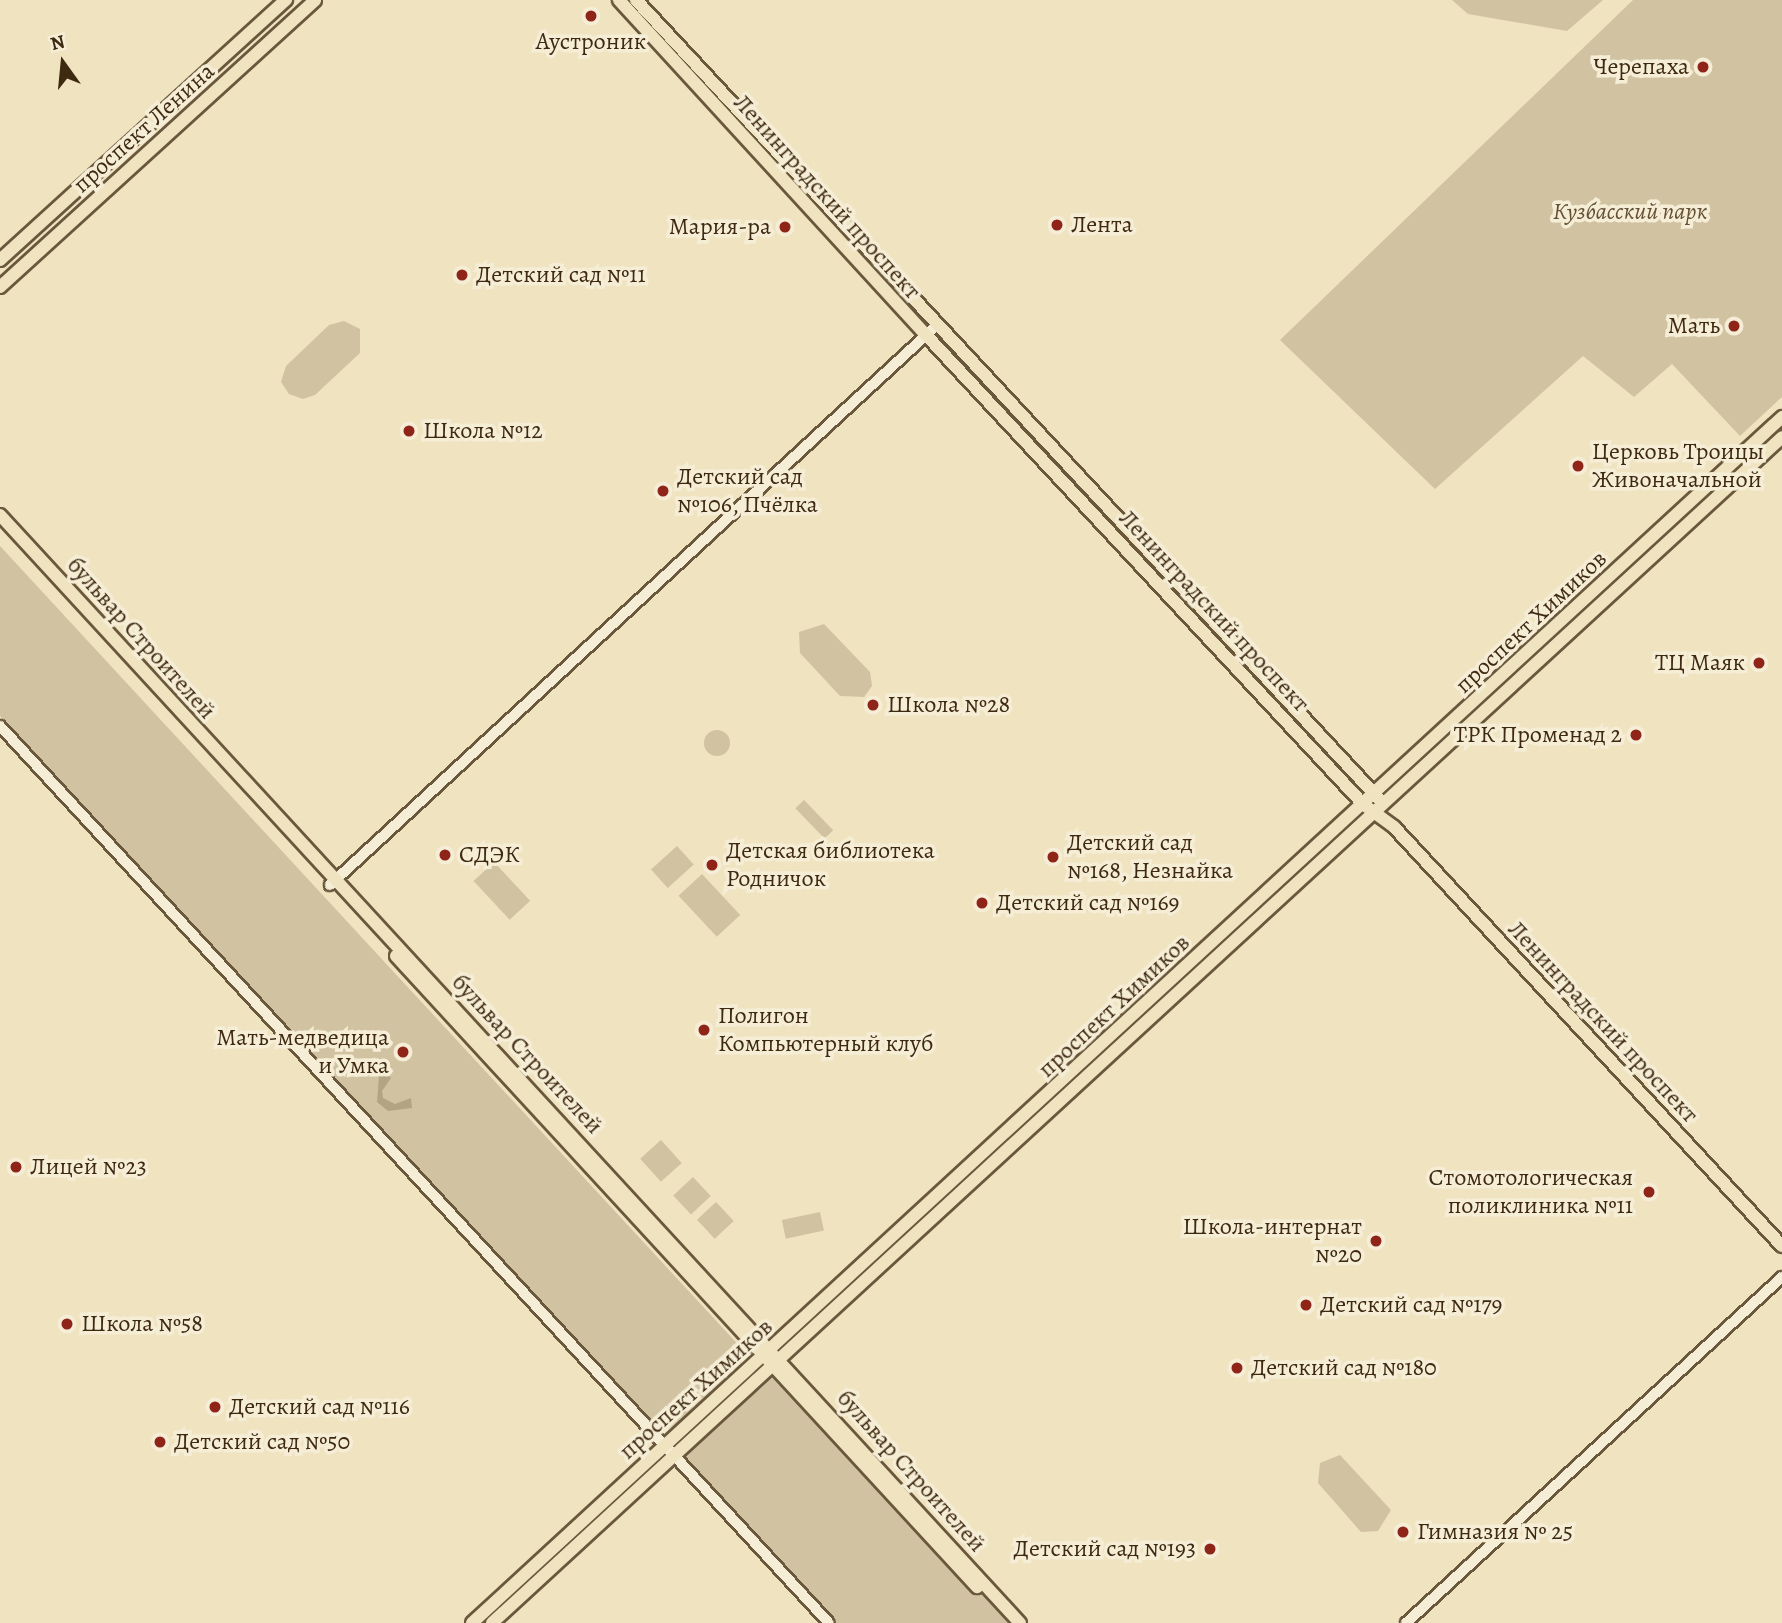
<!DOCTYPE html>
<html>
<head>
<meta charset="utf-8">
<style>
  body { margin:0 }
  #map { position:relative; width:1782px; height:1623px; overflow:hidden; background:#efe3c0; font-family:Alegreya,serif }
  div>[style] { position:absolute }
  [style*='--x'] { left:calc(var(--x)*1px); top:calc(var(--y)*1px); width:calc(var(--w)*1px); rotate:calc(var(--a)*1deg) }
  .green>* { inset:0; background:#d1c3a2; transform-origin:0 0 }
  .round { border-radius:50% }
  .water>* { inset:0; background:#b3a484 }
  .roads { filter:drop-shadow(2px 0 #6a583d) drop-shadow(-2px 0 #6a583d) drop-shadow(0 2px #6a583d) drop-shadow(0 -2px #6a583d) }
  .minor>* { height:10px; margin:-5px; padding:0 5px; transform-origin:5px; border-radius:5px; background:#f5edd6 }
  .major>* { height:12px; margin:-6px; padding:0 6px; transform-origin:6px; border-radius:6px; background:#efe3c0 }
  .dots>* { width:19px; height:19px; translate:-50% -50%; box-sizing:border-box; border:4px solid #f5edd6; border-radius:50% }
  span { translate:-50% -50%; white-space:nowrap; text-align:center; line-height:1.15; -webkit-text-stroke:7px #f5edd6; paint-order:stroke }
  .poi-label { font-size:24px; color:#3e2911 }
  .right { translate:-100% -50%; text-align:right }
  .left { translate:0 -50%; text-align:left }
  .street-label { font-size:24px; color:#3e2911 }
  .park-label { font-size:24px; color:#635035; font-style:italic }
  .north { position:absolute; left:28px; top:28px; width:70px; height:70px; -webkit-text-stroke:5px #f5edd6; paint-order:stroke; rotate:345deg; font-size:19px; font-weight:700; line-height:28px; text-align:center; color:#3e2911 }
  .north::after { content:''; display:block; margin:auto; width:24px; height:32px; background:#3e2911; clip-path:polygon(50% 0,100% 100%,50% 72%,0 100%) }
</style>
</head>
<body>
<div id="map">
  <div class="green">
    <i style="clip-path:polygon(1452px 0,1603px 0,1567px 31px,1468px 14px)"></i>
    <i style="clip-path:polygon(1633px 0,1782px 0,1782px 397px,1740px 436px,1672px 364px,1634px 397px,1583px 356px,1435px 489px,1280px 340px)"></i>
    <i style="clip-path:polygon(344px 321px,360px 329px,360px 353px,315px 395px,303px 399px,289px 394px,281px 382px,286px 366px,329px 325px)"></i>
    <i style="clip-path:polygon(0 546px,745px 1352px,739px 1368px,675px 1425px,665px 1430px,654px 1427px,0 716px)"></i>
    <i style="clip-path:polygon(824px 624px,870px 672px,872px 686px,864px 697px,840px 696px,800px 653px,799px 632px)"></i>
    <i class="round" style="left:704px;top:730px;width:26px;height:26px"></i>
    <i style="left:804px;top:800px;width:42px;height:12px;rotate:46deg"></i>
    <i style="left:677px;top:846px;width:25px;height:35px;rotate:48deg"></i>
    <i style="left:494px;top:862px;width:53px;height:28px;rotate:47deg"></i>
    <i style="left:702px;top:874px;width:56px;height:32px;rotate:47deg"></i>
    <i style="left:661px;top:1140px;width:31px;height:28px;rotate:48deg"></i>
    <i style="left:693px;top:1177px;width:26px;height:27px;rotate:47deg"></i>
    <i style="left:716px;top:1202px;width:26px;height:26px;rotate:47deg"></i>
    <i style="left:820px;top:1212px;width:19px;height:39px;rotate:78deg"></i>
    <i style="clip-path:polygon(772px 1365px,1010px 1623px,829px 1623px,673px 1456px)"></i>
    <i style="clip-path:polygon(1340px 1455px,1391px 1510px,1378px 1531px,1361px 1532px,1318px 1483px,1320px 1463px)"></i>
  </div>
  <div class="water">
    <i style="clip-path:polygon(386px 1072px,391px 1078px,382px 1091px,383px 1098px,395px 1104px,411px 1098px,412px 1108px,388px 1111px,377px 1102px,379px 1076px)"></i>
  </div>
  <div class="roads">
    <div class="minor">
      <i style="--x:0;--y:726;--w:1221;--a:47.26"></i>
      <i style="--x:330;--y:885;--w:823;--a:-42.69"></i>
      <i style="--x:1406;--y:1623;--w:511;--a:-42.62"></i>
    </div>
    <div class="major">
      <i style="--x:619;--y:0;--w:456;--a:47.5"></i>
      <i style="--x:927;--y:336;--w:641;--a:47.02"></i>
      <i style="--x:1364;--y:805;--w:37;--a:36"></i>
      <i style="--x:1394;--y:827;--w:571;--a:47.2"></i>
      <i style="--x:636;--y:0;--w:1091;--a:47.08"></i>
      <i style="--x:0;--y:260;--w:387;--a:-42.3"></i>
      <i style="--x:0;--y:287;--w:426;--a:-42.3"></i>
      <i style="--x:0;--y:515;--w:1506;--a:47.37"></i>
      <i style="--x:396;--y:956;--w:858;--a:47.36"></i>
      <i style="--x:472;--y:1623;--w:1781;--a:-42.63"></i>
      <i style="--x:492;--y:1623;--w:1752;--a:-42.59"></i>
    </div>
  </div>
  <div class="dots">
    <i style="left:591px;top:16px;background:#8f2418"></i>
    <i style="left:1703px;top:67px;background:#8f2418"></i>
    <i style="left:1057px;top:225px;background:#8f2418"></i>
    <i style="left:785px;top:227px;background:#8f2418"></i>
    <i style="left:462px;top:275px;background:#8f2418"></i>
    <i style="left:1734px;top:326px;background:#8f2418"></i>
    <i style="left:409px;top:431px;background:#8f2418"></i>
    <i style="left:1578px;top:466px;background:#8f2418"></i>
    <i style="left:663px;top:491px;background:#8f2418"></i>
    <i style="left:1759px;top:663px;background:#8f2418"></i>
    <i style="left:873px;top:705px;background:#8f2418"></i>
    <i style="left:1636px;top:735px;background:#8f2418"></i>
    <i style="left:445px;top:855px;background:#8f2418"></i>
    <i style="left:1053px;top:857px;background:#8f2418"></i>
    <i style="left:712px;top:865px;background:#8f2418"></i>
    <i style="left:982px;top:903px;background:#8f2418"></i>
    <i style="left:704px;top:1030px;background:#8f2418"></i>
    <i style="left:403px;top:1052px;background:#8f2418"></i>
    <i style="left:16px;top:1167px;background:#8f2418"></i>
    <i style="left:1649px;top:1192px;background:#8f2418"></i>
    <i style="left:1376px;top:1241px;background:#8f2418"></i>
    <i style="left:1306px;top:1305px;background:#8f2418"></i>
    <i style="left:67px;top:1324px;background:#8f2418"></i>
    <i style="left:1237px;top:1368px;background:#8f2418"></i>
    <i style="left:215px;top:1407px;background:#8f2418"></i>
    <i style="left:160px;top:1442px;background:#8f2418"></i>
    <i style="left:1403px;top:1532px;background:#8f2418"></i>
    <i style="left:1210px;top:1549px;background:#8f2418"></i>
  </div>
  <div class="poi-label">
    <span style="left:591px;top:42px">Аустроник</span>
    <span class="right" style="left:1689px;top:67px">Черепаха</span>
    <span class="left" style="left:1071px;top:225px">Лента</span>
    <span class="right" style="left:771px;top:227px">Мария-ра</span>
    <span class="left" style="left:476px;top:275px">Детский сад №11</span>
    <span class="right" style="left:1720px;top:326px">Мать</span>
    <span class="left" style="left:423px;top:431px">Школа №12</span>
    <span class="left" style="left:1592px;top:466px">Церковь Троицы<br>Живоначальной</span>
    <span class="left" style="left:677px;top:491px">Детский сад<br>№106, Пчёлка</span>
    <span class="right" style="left:1745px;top:663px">ТЦ Маяк</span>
    <span class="left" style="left:887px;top:705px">Школа №28</span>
    <span class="right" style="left:1622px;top:735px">ТРК Променад 2</span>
    <span class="left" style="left:1067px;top:857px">Детский сад<br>№168, Незнайка</span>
    <span class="left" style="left:726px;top:865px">Детская библиотека<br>Родничок</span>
    <span class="left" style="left:459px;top:855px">СДЭК</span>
    <span class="left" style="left:996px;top:903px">Детский сад №169</span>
    <span class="left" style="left:718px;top:1030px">Полигон<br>Компьютерный клуб</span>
    <span class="right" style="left:389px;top:1052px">Мать-медведица<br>и Умка</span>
    <span class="left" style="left:30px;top:1167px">Лицей №23</span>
    <span class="right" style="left:1633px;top:1192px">Стомотологическая<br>поликлиника №11</span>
    <span class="right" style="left:1362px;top:1241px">Школа-интернат<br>№20</span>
    <span class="left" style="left:1320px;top:1305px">Детский сад №179</span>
    <span class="left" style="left:81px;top:1324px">Школа №58</span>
    <span class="left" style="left:1251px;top:1368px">Детский сад №180</span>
    <span class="left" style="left:229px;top:1407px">Детский сад №116</span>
    <span class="left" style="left:174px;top:1442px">Детский сад №50</span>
    <span class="left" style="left:1417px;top:1532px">Гимназия № 25</span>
    <span class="right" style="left:1196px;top:1549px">Детский сад №193</span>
  </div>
  <div class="street-label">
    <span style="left:144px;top:128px;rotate:-42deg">проспект Ленина</span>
    <span style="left:827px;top:197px;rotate:48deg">Ленинградский проспект</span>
    <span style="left:1214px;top:611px;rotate:47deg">Ленинградский проспект</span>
    <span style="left:1531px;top:622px;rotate:-43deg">проспект Химиков</span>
    <span style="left:141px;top:638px;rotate:48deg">бульвар Строителей</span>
    <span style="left:1114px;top:1006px;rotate:-43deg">проспект Химиков</span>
    <span style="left:1603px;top:1022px;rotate:47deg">Ленинградский проспект</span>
    <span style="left:527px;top:1054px;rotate:47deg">бульвар Строителей</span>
    <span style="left:696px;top:1389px;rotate:-42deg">проспект Химиков</span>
    <span style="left:911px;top:1471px;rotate:48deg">бульвар Строителей</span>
  </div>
  <div class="park-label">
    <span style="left:1630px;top:212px">Кузбасский парк</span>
  </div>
  <div class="north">N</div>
</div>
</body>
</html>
